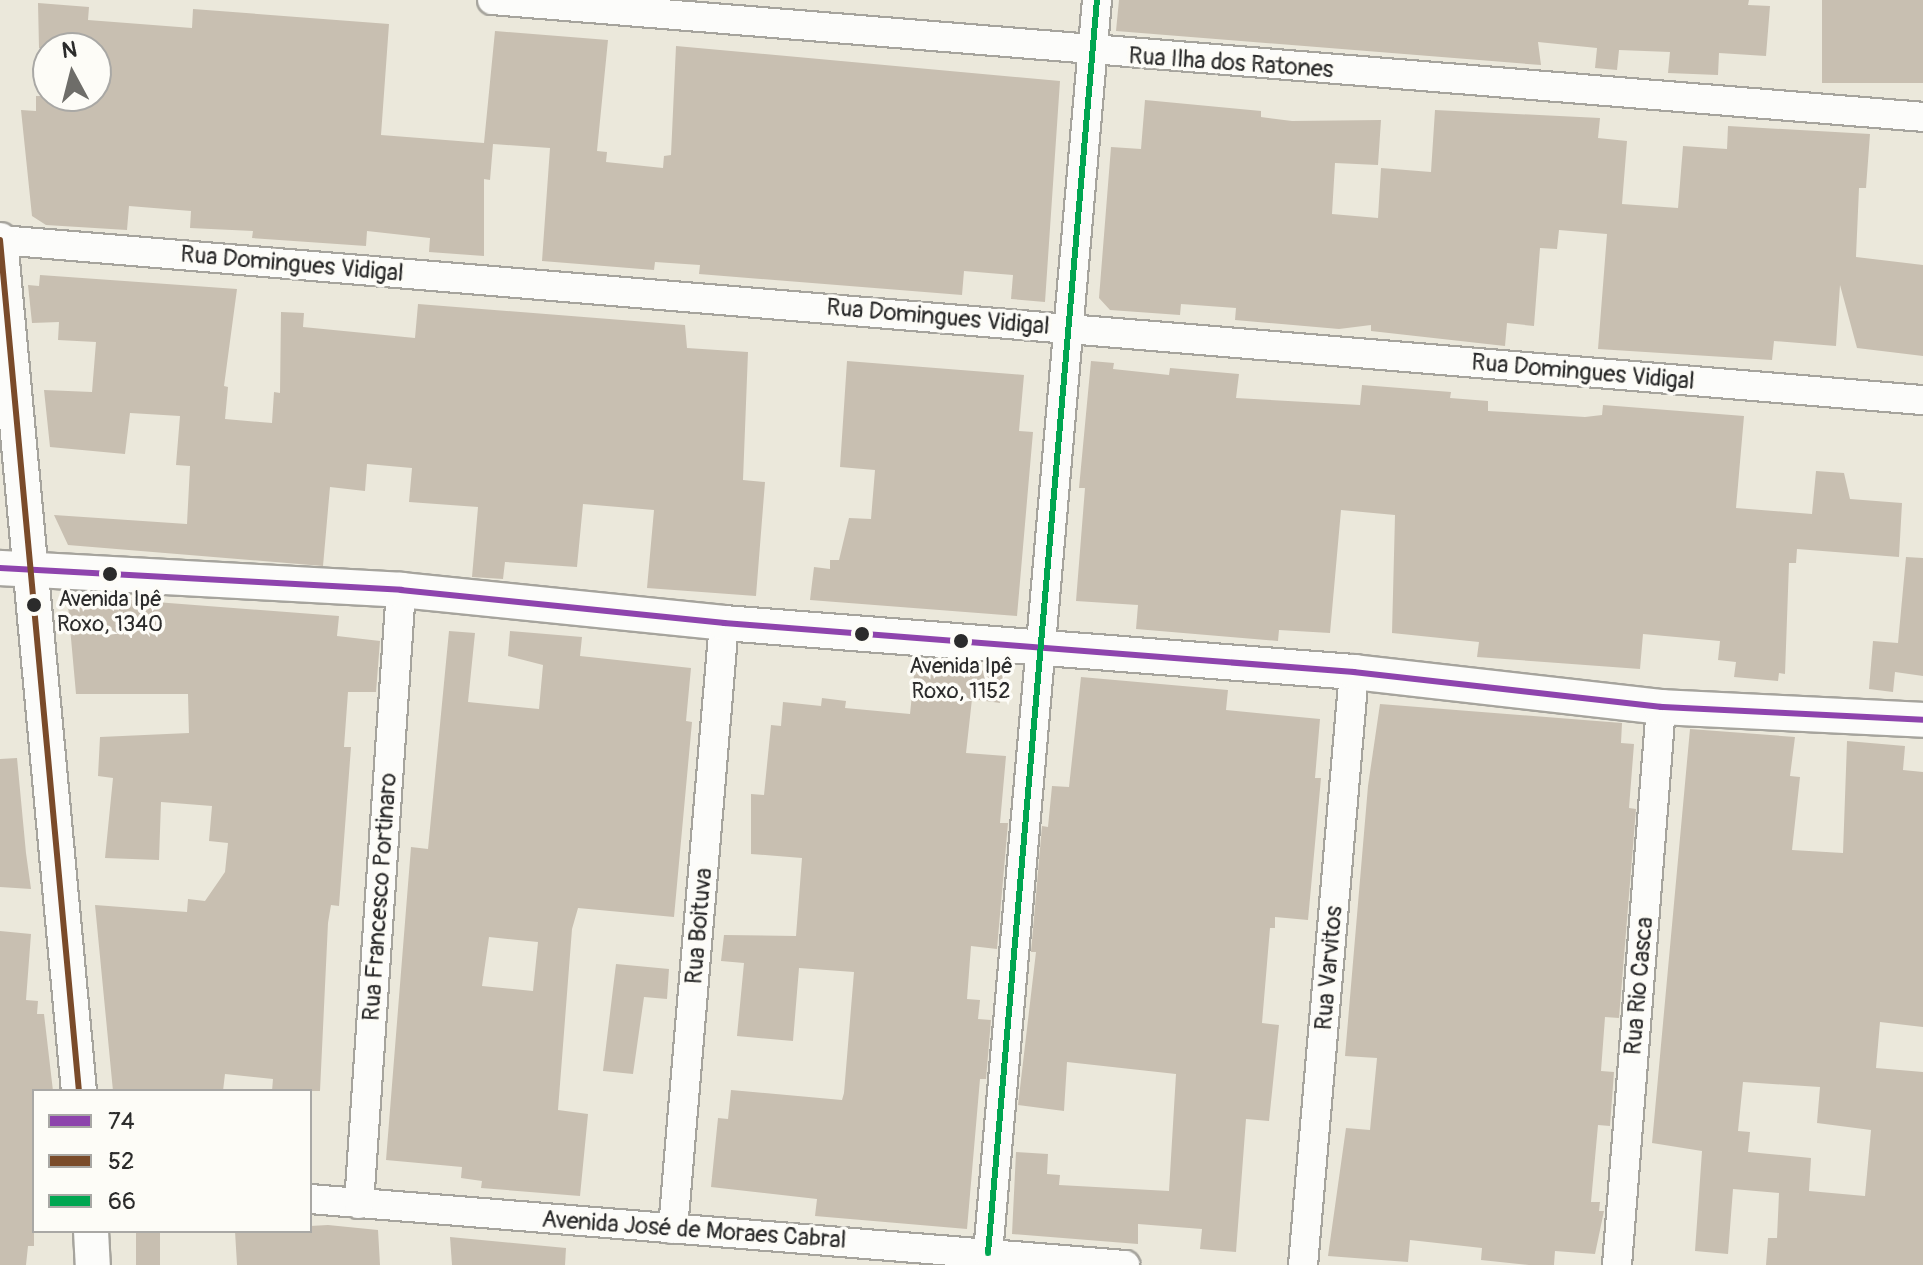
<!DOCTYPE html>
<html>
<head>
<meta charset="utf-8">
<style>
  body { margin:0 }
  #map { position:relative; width:1923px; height:1265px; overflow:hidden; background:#ebe8db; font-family:Pangolin,sans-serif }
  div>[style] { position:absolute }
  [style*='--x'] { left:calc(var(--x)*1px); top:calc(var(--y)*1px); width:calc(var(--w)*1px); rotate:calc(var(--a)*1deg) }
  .building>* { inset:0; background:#c8bfb1; transform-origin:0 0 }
  .roads { filter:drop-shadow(2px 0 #a6a49d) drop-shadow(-2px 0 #a6a49d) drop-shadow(0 2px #a6a49d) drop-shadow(0 -2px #a6a49d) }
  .minor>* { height:28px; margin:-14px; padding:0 14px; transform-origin:14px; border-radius:14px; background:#fcfcfa }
  .tertiary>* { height:34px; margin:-17px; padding:0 17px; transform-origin:17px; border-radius:17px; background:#fcfcfa }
  .bus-1>* { height:6px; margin:-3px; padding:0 3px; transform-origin:3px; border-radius:3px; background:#8e44ad }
  .bus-2>* { height:6px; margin:-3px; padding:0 3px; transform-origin:3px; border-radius:3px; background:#7a4b2a }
  .bus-3>* { height:6px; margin:-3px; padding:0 3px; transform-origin:3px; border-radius:3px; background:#00a651 }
  .dots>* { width:22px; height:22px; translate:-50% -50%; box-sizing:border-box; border:4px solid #fdfcf7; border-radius:50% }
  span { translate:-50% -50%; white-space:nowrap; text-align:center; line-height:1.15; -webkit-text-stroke:7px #fdfcf7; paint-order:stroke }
  .bus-label { font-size:22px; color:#2b2b2b }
  .street-label { font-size:24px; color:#2b2b2b }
  .legend { position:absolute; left:32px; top:1089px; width:280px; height:144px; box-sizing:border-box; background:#fdfcf7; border:2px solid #a9a8a5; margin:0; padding:10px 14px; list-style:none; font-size:24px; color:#2b2b2b }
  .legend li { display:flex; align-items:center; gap:16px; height:40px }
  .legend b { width:40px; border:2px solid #a9a8a5 }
  .north { position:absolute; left:32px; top:32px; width:80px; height:80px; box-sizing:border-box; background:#fdfcf7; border:2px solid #a9a8a5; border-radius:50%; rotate:353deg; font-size:22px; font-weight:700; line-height:32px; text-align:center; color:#2b2b2b }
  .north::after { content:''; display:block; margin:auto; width:28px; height:36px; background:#6e6d69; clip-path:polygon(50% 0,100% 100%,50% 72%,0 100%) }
</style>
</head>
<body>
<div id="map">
  <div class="building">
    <i style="clip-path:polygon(1119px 0,1749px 0,1748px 5px,1770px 6px,1766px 56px,1719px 53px,1718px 75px,1668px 73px,1670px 52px,1619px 50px,1617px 70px,1595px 68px,1597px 48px,1538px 42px,1541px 65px,1116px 31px)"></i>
    <i style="left:1822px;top:0;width:101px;height:83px"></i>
    <i style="clip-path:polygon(38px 3px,89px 7px,88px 20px,192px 28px,193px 9px,389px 24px,381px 135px,484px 143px,495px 31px,608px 40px,597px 151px,607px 152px,606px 162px,663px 168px,664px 156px,671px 155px,676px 46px,1060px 81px,1045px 302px,1011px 299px,1013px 275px,964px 271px,962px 295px,699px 274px,700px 265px,655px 262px,654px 270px,542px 261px,550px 148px,493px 144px,490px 180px,484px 179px,484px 256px,429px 252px,430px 238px,367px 231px,366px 246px,252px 238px,253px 231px,190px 228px,191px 211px,129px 206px,127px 230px,46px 225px,32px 216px,21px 110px,36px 111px,36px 96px,96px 96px,96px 48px,39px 48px)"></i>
    <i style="clip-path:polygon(1145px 100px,1261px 111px,1261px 117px,1292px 121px,1381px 120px,1378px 165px,1335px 163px,1332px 214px,1378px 218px,1381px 168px,1431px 172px,1435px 110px,1600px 118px,1598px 138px,1627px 141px,1622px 204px,1678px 208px,1683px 146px,1727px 149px,1728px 126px,1870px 134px,1866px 188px,1859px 188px,1856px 257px,1923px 265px,1923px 356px,1857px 348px,1840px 285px,1836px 346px,1774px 341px,1772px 360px,1598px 349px,1607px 234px,1559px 230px,1557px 249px,1540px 248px,1534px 326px,1507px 323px,1505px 346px,1371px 331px,1371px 325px,1339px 329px,1235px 320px,1236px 308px,1181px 304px,1180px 315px,1110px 310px,1099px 298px,1111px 147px,1141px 149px)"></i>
    <i style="clip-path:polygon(40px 275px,237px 289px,224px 386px,228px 387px,225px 419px,272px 423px,274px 392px,280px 393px,281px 312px,304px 313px,303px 327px,415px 338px,418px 304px,685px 325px,687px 348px,748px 352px,743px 480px,765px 482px,756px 596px,647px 588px,654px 510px,583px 504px,577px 567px,505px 562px,503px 579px,472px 577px,478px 507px,409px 502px,412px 468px,367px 464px,365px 491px,330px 487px,323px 566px,68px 545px,54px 515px,187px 524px,190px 466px,176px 465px,180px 416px,130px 413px,125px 454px,50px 447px,44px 390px,92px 392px,96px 342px,58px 340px,59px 322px,32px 323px,28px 285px,39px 286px)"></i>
    <i style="clip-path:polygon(847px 361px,1024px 375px,1019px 431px,1033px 432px,1017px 616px,810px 600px,814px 567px,830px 569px,830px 560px,839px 560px,849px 518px,871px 519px,875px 470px,840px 467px)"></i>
    <i style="clip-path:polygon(1091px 361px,1114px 363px,1113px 369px,1169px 375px,1170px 368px,1239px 374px,1236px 398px,1360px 405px,1362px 385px,1451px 392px,1450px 398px,1488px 401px,1488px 411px,1585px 417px,1602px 415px,1603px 405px,1744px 416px,1736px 508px,1812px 514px,1816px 471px,1844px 473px,1850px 499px,1902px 503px,1899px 557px,1797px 549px,1796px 563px,1789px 563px,1785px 674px,1779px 673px,1778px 681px,1734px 677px,1736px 662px,1718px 660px,1720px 641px,1643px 634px,1640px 669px,1477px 657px,1479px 642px,1392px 633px,1395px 515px,1341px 510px,1330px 633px,1279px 630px,1278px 641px,1136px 629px,1138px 605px,1076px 601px,1085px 488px,1079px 488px)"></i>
    <i style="clip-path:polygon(1906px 557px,1923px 558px,1923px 676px,1895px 672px,1893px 692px,1869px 689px,1873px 641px,1898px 643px)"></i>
    <i style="clip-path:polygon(78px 596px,339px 616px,337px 636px,380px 641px,376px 692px,348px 692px,344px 747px,351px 747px,339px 906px,331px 905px,328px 923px,320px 1091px,272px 1091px,273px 1079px,225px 1074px,223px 1091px,113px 1091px,95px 905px,187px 912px,188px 899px,205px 901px,225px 872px,228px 843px,209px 841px,212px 806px,161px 802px,159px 860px,105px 858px,113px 778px,98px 776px,100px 737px,189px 733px,188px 694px,76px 694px,68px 605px)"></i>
    <i style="clip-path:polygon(evenodd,449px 631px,475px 633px,468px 702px,539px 709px,543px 665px,508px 656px,510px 631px,582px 637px,580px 656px,691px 668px,686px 721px,692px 722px,674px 917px,578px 908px,572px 929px,558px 1110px,588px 1114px,580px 1196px,481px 1188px,482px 1181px,461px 1178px,462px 1167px,386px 1160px,411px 847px,428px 849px,449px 631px,489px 937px,538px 942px,533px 991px,482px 986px,489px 937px)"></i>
    <i style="clip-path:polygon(915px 665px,1003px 672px,1000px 703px,972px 699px,966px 753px,1006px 756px,1000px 823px,1008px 823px,997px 949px,971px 946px,967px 999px,980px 1000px,978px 1019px,991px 1020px,986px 1079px,980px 1079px,967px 1229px,815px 1216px,817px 1199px,711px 1187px,718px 1118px,728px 1119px,731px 1090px,842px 1100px,844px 1093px,854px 972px,799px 968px,793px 1041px,737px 1036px,744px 963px,721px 961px,724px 935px,796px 936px,802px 858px,751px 854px,751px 794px,764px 795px,771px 725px,781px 726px,783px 702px,821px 706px,822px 698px,846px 701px,845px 708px,910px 714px)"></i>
    <i style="clip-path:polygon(1081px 677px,1228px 690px,1226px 710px,1320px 719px,1315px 778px,1321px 778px,1308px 920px,1275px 917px,1275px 928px,1270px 928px,1262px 1023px,1279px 1025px,1269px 1121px,1246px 1119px,1236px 1252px,1200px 1249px,1202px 1229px,1138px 1224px,1138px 1244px,1012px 1234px,1016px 1152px,1048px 1154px,1047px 1174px,1060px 1175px,1059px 1185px,1169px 1191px,1176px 1074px,1067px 1062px,1064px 1111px,1018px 1105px,1036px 952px,1031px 952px,1042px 826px,1048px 827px,1052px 786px,1069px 787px)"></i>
    <i style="clip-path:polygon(1380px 704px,1622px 723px,1621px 743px,1634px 744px,1629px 808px,1636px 809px,1619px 1018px,1605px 1017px,1601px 1071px,1614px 1072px,1610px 1126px,1598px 1125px,1591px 1202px,1600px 1202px,1599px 1211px,1604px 1211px,1595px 1254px,1555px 1251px,1554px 1265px,1529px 1265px,1481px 1260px,1482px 1248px,1410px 1240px,1408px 1262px,1328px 1256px,1346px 1128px,1370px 1130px,1377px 1058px,1345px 1056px,1368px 786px)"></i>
    <i style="clip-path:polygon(evenodd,1690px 729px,1795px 737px,1790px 776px,1800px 777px,1792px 850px,1843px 853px,1847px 741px,1905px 746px,1903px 770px,1923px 772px,1923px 1027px,1880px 1022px,1876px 1068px,1923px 1072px,1923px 1265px,1766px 1265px,1768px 1238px,1777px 1238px,1779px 1193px,1733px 1189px,1728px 1254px,1695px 1251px,1702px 1151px,1652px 1143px,1690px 729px,1743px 1082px,1820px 1087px,1817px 1123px,1871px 1130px,1865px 1196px,1809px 1191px,1811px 1158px,1748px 1152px,1750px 1132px,1738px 1131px,1743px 1082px)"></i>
    <i style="clip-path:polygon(17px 758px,26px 853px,31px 889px,0 887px,0 759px)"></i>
    <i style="clip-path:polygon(0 931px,31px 934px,26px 1000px,38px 1001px,37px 1014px,44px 1014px,53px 1091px,34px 1091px,34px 1246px,28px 1246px,26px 1265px,0 1265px)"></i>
    <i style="clip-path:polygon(616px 964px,669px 969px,667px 999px,644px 997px,633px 1074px,603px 1071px)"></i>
    <i style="clip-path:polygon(328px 1225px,378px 1230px,380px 1265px,237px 1265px,235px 1231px,310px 1231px,310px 1226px)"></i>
    <i style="left:136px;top:1231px;width:24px;height:34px"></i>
    <i style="clip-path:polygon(450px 1237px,566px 1248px,565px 1265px,452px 1265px)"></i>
  </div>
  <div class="roads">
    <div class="minor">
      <i style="--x:492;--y:0;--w:1436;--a:4.67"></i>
      <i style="--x:0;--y:240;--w:1930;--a:4.76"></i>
      <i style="--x:310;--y:1199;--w:818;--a:4.63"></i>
      <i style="--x:359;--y:1204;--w:615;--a:-86.09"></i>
      <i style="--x:673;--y:1229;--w:608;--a:-85.19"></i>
      <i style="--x:988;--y:1253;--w:1258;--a:-85.03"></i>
      <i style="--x:1303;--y:1265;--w:595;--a:-85.08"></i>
      <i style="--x:1617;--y:1265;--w:560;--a:-85.49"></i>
    </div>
    <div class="tertiary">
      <i style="--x:0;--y:240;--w:855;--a:84.7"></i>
      <i style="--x:0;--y:568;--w:402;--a:3.1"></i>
      <i style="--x:401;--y:590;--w:325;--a:5.8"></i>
      <i style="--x:724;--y:623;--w:632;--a:4.45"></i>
      <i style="--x:1354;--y:672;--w:309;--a:6.5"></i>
      <i style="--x:1661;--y:707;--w:262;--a:2.8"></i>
      <i style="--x:91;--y:1231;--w:34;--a:87"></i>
    </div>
  </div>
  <div class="bus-1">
    <i style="--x:0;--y:568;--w:402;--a:3.1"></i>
    <i style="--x:401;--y:590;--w:325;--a:5.8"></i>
    <i style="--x:724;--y:623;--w:632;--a:4.45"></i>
    <i style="--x:1354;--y:672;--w:309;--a:6.5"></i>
    <i style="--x:1661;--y:707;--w:262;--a:2.8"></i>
  </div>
  <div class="bus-2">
    <i style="--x:0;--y:240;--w:855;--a:84.7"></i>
  </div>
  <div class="bus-3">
    <i style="--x:988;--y:1253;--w:1258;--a:-85.03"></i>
  </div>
  <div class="dots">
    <i style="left:110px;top:574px;background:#2b2b2b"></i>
    <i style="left:34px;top:605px;background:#2b2b2b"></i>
    <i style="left:862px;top:634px;background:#2b2b2b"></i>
    <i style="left:961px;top:641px;background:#2b2b2b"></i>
  </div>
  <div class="bus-label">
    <span style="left:110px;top:612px">Avenida Ipê<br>Roxo, 1340</span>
    <span style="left:961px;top:679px">Avenida Ipê<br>Roxo, 1152</span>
  </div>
  <div class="street-label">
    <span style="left:1231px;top:63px;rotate:4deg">Rua Ilha dos Ratones</span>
    <span style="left:292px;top:264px;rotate:5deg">Rua Domingues Vidigal</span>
    <span style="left:938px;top:317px;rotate:5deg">Rua Domingues Vidigal</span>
    <span style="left:1583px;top:372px;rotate:5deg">Rua Domingues Vidigal</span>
    <span style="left:380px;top:897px;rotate:-86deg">Rua Francesco Portinaro</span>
    <span style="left:699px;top:926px;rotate:-85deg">Rua Boituva</span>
    <span style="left:1329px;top:968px;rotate:-85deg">Rua Varvitos</span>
    <span style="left:1639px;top:986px;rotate:-85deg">Rua Rio Casca</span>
    <span style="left:694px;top:1230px;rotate:4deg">Avenida José de Moraes Cabral</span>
  </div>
  <ul class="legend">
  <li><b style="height:10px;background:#8e44ad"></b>74</li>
  <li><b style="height:10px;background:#7a4b2a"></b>52</li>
  <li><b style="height:10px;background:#00a651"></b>66</li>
  </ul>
  <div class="north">N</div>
</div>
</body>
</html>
